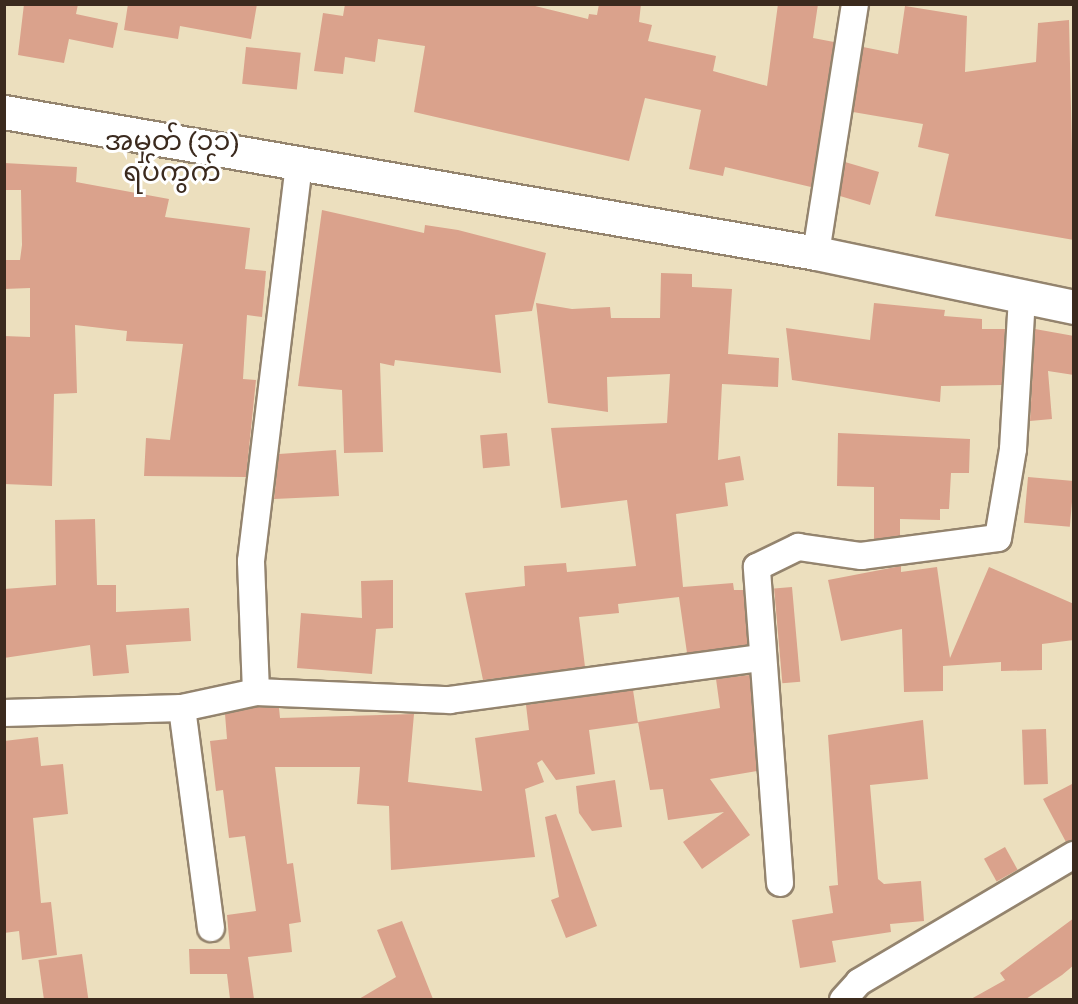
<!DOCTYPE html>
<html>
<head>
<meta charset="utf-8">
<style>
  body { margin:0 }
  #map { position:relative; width:1078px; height:1004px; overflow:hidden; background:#ecdfbe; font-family:"IM FELL DW Pica","Noto Sans Myanmar",serif }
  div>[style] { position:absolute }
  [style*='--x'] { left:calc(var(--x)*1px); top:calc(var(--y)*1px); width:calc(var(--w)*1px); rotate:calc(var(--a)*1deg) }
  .building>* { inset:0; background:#daa28c; transform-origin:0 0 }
  .roads { filter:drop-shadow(2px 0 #94846e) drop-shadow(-2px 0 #94846e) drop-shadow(0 2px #94846e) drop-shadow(0 -2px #94846e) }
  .minor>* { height:26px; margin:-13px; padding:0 13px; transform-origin:13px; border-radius:13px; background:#fff }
  .secondary>* { height:33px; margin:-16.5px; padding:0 16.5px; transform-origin:16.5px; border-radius:16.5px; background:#fff }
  span { translate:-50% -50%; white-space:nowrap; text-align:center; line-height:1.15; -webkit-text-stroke:6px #fff; paint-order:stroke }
  .quarter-label { font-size:27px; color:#3b2a1e }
  .frame { position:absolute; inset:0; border:6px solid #3b2a1e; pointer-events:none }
</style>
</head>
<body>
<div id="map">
  <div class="building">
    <i style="clip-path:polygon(24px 4px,78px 4px,76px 14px,118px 23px,113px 48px,69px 39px,64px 63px,18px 55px)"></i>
    <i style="clip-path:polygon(128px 4px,257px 4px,251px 39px,180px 26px,178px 39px,124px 30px)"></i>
    <i style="clip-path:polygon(345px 4px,527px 4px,588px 19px,589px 14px,597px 15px,599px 4px,641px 4px,639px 22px,652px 25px,648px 41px,716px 56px,713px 71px,767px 86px,778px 4px,818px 4px,813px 38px,834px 42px,811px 187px,725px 167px,723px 176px,689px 169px,701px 110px,645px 98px,629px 161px,414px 112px,425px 46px,378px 39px,375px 62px,345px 57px,343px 74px,314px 71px,323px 13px,343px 16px)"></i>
    <i style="clip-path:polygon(905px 6px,967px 16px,965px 72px,1036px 62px,1038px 23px,1069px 20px,1074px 240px,935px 216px,949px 154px,918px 147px,923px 124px,853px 112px,863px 47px,898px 54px)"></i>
    <i style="left:246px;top:47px;width:55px;height:37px;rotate:6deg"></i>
    <i style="clip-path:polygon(845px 162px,879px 172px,870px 205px,840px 196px)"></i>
    <i style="clip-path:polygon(4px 163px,77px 167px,76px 182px,169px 199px,165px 217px,250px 228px,245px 269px,266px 271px,262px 317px,247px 315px,243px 379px,256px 380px,246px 477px,144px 476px,146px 438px,170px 440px,183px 344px,126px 341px,127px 331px,75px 325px,77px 393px,54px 394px,52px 486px,4px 484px,4px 336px,30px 337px,30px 288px,4px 289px,4px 260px,20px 260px,22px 245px,21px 190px,4px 190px)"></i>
    <i style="clip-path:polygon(322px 210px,424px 233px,425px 225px,458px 230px,546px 253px,532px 311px,495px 315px,501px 373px,395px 360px,394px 366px,380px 363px,383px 452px,344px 453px,342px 390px,298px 386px)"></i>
    <i style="clip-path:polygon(661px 273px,692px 274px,692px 287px,732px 289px,728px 354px,779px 358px,778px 387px,722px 384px,718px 460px,740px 456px,744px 480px,725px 483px,728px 506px,676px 514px,683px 587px,733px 583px,734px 590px,744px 590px,748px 645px,687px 653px,679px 597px,618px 604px,619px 613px,579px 617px,585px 667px,483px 680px,465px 593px,525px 586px,524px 566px,566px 563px,567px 572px,636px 566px,627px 500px,561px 508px,551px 428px,667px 423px,670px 374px,607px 377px,608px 412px,548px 403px,536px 303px,572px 309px,610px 307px,611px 318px,660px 318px)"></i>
    <i style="clip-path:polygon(874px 303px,945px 310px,944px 316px,982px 319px,982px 329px,1005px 329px,1002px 385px,941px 386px,940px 402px,792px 380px,786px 328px,870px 340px)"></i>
    <i style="clip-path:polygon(1035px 329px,1074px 336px,1074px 375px,1048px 371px,1052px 419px,1030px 421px)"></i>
    <i style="left:507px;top:433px;width:33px;height:27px;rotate:85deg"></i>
    <i style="clip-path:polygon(838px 433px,970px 439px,969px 473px,951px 473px,949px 509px,940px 509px,940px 520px,900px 519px,900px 536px,874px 539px,874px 487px,837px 486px)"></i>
    <i style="clip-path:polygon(336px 450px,339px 496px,274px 499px,279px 454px)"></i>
    <i style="left:1028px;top:477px;width:46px;height:46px;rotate:5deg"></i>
    <i style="clip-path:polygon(95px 519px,97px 585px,116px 585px,116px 612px,189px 608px,191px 641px,126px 645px,129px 673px,93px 676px,90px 645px,4px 658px,4px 589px,56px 585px,55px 520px)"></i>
    <i style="clip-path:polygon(901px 566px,901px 572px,937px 567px,950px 658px,989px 567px,1074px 604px,1074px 640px,1042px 644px,1042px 670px,1001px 671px,1001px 662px,943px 666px,943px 691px,904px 692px,902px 629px,841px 641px,828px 580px)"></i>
    <i style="clip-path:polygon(393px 580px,393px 628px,376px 629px,372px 674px,297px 668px,301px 613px,362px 618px,361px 581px)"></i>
    <i style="left:792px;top:587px;width:95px;height:18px;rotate:85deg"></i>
    <i style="clip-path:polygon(750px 675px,757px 771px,710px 779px,750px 835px,702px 869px,683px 842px,724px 812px,668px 820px,663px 789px,650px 790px,638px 722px,720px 708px,716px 679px)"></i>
    <i style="clip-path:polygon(633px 690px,638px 723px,589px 730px,595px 774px,556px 780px,542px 760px,537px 763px,544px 782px,525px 789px,535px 857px,391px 870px,389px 806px,357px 804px,360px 767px,275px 767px,287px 864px,293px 863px,301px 922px,289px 924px,292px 952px,248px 957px,254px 999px,230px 999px,227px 974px,190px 974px,189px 949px,230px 949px,227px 915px,256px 911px,245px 836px,229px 838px,223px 790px,216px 791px,210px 741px,227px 739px,225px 714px,257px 707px,279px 708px,280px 718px,414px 714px,408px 782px,482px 791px,475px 738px,529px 730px,526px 705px)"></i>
    <i style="clip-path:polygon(923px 720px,928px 779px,870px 785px,878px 879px,884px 884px,921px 881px,924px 921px,890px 924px,891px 932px,832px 941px,836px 962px,800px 968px,792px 920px,833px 913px,829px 886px,838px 885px,828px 735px)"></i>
    <i style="left:1046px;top:729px;width:55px;height:24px;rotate:88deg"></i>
    <i style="clip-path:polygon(38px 737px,41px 766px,63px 764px,68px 814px,33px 818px,41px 903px,51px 902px,57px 955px,22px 960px,19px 931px,4px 933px,4px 741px)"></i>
    <i style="clip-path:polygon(615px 780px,622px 827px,592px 831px,579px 813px,576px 786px)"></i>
    <i style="clip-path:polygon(1074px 783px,1074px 840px,1066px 842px,1043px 799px)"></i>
    <i style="clip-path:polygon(556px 814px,597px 926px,566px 938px,551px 900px,559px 897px,545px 817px)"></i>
    <i style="left:1005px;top:847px;width:26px;height:24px;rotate:61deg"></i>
    <i style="clip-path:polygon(1074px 918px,1074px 965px,1062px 975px,1026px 999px,971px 999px,1005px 980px,1000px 973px)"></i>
    <i style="clip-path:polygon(402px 921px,433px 999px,359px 999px,396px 977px,377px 930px)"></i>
    <i style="left:82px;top:954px;width:45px;height:44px;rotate:82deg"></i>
  </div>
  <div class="roads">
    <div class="minor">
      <i style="--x:816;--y:253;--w:252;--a:-81.1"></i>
      <i style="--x:256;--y:692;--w:131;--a:-92.2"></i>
      <i style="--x:251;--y:561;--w:400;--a:-83.1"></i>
      <i style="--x:182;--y:708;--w:222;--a:82.5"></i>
      <i style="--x:4;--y:713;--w:178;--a:-1.6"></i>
      <i style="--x:182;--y:708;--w:76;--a:-12.2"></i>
      <i style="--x:256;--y:692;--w:194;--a:2.4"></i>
      <i style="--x:450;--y:700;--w:314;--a:-7.7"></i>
      <i style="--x:780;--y:883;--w:317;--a:-94.2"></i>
      <i style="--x:757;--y:567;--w:46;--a:-26"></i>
      <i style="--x:798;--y:547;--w:64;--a:8.1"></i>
      <i style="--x:861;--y:556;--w:138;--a:-7.5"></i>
      <i style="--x:998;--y:538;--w:90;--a:-80.4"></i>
      <i style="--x:1013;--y:449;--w:150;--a:-86.6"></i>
      <i style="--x:843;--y:1000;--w:24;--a:-48"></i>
      <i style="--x:859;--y:982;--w:250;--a:-30.6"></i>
    </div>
    <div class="secondary">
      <i style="--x:4;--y:112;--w:824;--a:9.85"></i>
      <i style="--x:816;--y:253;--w:264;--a:11.8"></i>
    </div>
  </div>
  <div class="quarter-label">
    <span style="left:172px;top:158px">အမှတ် (၁၁)<br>ရပ်ကွက်</span>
  </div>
  <div class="frame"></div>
</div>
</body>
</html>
